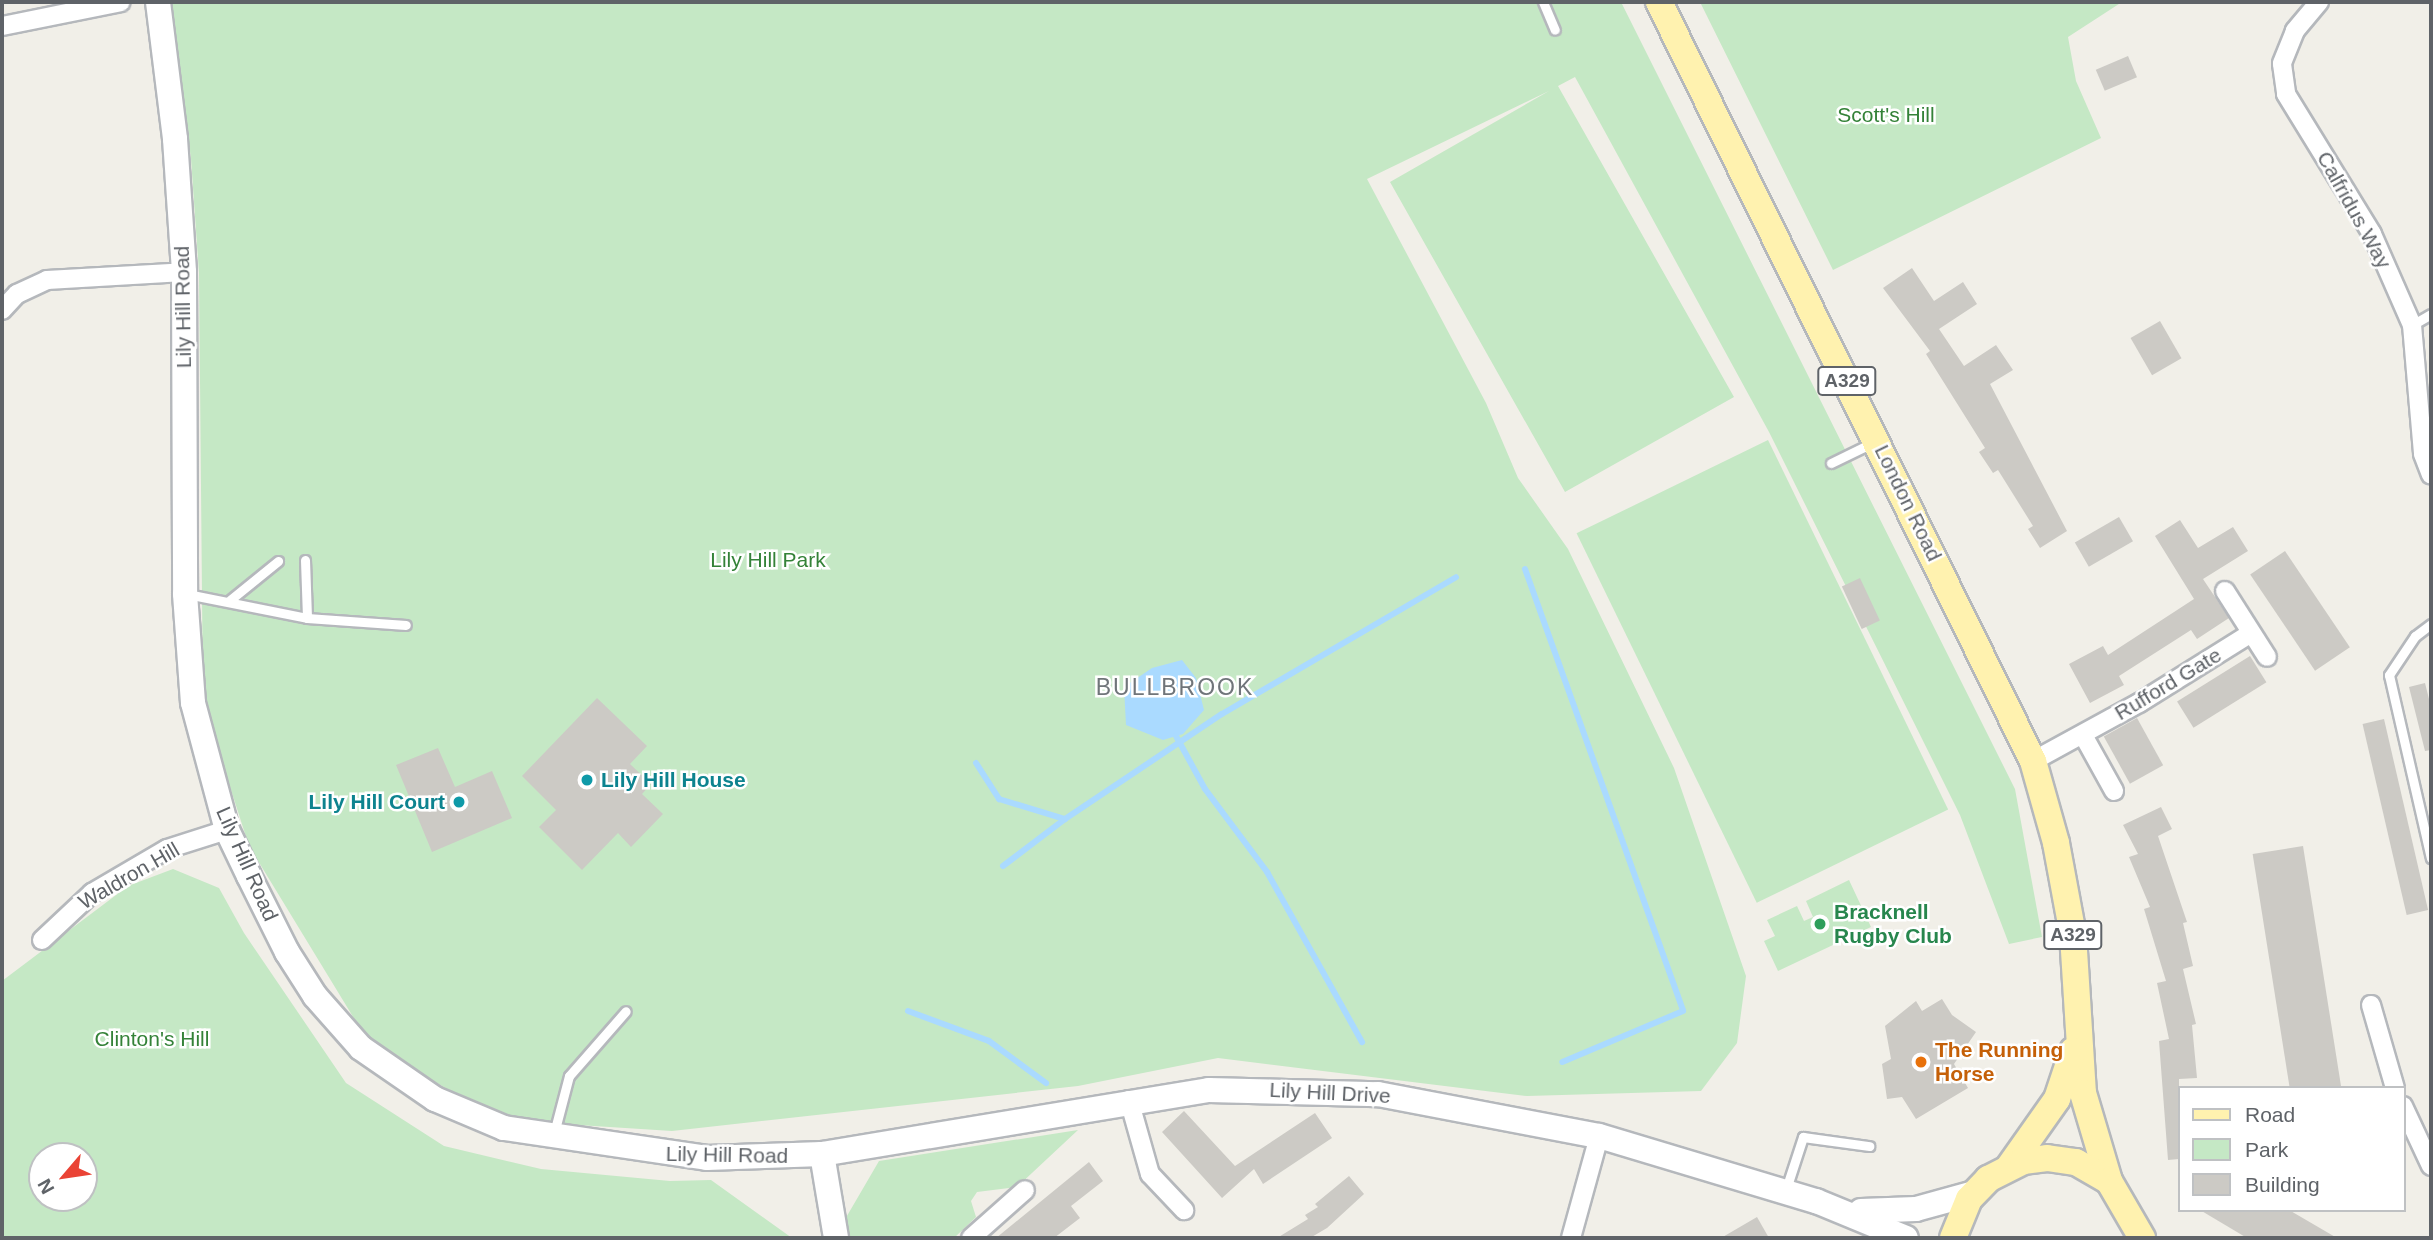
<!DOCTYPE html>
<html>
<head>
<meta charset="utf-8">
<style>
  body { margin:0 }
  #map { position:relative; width:2433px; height:1240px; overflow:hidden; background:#f1efe8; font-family:Helvetica,sans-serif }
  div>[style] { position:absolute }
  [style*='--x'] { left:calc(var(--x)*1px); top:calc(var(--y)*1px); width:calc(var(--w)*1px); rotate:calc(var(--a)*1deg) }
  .green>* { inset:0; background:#c5e8c5; transform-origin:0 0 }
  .water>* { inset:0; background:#aadaff }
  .stream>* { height:6px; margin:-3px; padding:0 3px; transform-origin:3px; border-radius:3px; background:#aadaff }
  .building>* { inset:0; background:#cccac5; transform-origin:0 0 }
  .roads { filter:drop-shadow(2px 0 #b5b8bc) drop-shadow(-2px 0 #b5b8bc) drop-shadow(0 2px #b5b8bc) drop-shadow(0 -2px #b5b8bc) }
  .lane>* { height:9px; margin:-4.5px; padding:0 4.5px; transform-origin:4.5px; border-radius:4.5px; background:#fff }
  .street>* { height:18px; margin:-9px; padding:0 9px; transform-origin:9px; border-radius:9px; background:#fff }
  .secondary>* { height:24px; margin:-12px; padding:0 12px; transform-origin:12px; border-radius:12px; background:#fff }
  .primary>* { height:26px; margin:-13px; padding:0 13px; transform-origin:13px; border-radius:13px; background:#fff2af }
  .dots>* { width:19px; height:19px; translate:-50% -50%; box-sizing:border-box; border:4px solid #fff; border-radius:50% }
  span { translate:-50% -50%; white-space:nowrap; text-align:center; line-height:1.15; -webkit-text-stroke:5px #fff; paint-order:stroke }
  .shield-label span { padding:2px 5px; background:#fff; border:2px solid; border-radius:5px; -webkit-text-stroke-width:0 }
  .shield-label { font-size:19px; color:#5f6368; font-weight:700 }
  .park-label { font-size:21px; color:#348238 }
  .street-label { font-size:21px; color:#5f6368 }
  .culture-label { font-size:21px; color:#0d838f; font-weight:700 }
  .left { translate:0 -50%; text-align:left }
  .right { translate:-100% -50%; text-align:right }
  .leisure-label { font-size:21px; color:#27864d; font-weight:700 }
  .food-label { font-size:21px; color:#c56008; font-weight:700 }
  .neighbourhood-label { font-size:23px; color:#70757a; letter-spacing:2px }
  .frame { position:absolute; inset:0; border:4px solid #5f6368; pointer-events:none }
  .legend { position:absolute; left:2178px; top:1086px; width:228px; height:126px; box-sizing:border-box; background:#fff; border:2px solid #bfc1c3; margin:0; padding:9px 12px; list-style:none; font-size:21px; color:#5f6368 }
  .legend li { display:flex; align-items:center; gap:14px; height:35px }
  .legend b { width:35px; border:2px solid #bfc1c3 }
  .north { position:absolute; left:28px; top:1142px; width:70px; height:70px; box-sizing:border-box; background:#fff; border:2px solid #bfc1c3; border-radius:50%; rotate:241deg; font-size:19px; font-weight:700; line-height:28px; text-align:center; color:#5f6368 }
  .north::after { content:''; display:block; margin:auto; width:24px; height:32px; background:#ea4335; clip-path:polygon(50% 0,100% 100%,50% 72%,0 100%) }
</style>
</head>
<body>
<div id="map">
  <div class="green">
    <i style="clip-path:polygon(171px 2px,1621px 2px,2015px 789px,2042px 937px,2009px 944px,1960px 815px,1769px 432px,1575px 77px,1558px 86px,1734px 397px,1565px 492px,1390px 182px,1549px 91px,1367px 179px,1486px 403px,1518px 478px,1568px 549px,1674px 768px,1746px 976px,1737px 1043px,1701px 1091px,1527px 1096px,1218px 1058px,1078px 1086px,672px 1131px,500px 1120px,369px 1043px,249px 846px,203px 703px,199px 273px,191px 159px)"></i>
    <i style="clip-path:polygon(1700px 2px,2122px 2px,2068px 37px,2076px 81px,2101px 138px,1833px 270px)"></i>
    <i style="left:1768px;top:440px;width:411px;height:213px;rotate:64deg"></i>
    <i style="clip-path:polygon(evenodd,173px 869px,219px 888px,244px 933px,346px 1083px,444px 1146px,541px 1169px,670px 1181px,711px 1180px,792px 1238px,2px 1238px,2px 981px,128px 886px,173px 869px,42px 1156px,84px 1156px,84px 1198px,42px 1198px,42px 1156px)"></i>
    <i style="clip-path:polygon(1849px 880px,1871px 927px,1778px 971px,1764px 941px,1775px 936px,1767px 920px,1797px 906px,1804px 921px,1813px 917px,1806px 901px)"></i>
    <i style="clip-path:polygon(1078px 1130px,1017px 1187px,977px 1192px,971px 1201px,976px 1217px,954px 1238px,841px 1238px,837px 1233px,879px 1161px)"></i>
  </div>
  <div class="water">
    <i style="clip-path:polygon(1182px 660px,1196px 678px,1204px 710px,1183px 734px,1163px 740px,1126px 725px,1124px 687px,1152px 668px)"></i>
  </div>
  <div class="stream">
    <i style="--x:1525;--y:569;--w:469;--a:70.3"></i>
    <i style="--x:1683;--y:1011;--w:131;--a:157.1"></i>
    <i style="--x:1176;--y:736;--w:60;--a:61.3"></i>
    <i style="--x:1205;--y:789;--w:104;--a:53.2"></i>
    <i style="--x:1267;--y:872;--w:195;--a:60.8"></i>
    <i style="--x:976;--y:763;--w:43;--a:57.4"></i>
    <i style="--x:999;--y:799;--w:69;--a:16.9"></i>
    <i style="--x:1003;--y:866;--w:78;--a:-37.2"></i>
    <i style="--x:1065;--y:819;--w:189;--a:-33.8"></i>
    <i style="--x:1222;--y:714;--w:271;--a:-30.3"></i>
    <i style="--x:908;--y:1011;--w:86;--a:20.3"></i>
    <i style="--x:989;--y:1041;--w:71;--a:36.4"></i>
  </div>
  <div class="building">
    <i style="left:2128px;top:56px;width:23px;height:35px;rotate:67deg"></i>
    <i style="clip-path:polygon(1912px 268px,1934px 301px,1963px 282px,1977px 304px,1939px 329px,1964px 366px,1996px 345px,2013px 370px,1990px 384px,2067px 531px,2040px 548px,2028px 529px,2033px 526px,1998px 470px,1993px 473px,1979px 452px,1985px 448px,1926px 354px,1930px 351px,1883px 288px)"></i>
    <i style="left:2160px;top:321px;width:43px;height:34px;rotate:60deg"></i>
    <i style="left:2119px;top:517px;width:28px;height:51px;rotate:60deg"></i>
    <i style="clip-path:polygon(2180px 520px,2198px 548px,2233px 527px,2248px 551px,2203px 579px,2229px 618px,2197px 639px,2191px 630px,2119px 676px,2124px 685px,2090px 703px,2069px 664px,2103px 646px,2108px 655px,2194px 599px,2155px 536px)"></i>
    <i style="left:2285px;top:551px;width:116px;height:42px;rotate:56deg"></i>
    <i style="left:1860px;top:578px;width:47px;height:20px;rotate:65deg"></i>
    <i style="left:2250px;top:656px;width:31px;height:86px;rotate:58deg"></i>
    <i style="clip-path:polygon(2425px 683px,2431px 707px,2431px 750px,2425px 751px,2409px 687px)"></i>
    <i style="clip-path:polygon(597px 698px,647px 746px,630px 764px,651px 784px,642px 794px,663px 814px,631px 847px,618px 833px,582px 870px,539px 827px,556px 810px,522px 776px)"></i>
    <i style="left:2137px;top:718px;width:54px;height:38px;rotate:61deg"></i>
    <i style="left:2384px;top:719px;width:196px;height:22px;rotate:77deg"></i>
    <i style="clip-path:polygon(438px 748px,455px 787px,492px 771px,512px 818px,432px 852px,396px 765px)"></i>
    <i style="clip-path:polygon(2161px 807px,2172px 829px,2158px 836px,2187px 922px,2183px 923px,2193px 966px,2183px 969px,2196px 1024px,2192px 1025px,2197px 1078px,2179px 1079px,2179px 1159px,2168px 1160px,2159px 1041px,2169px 1039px,2157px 983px,2166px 981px,2144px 909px,2150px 907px,2129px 857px,2138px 854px,2123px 825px)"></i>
    <i style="left:2303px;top:846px;width:245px;height:51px;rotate:81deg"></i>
    <i style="clip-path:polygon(1942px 999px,1952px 1015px,1976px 1032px,1954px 1064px,1968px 1088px,1916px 1119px,1902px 1097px,1887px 1099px,1882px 1064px,1891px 1059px,1885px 1026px,1916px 1001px,1922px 1011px)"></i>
    <i style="clip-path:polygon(1184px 1111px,1235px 1166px,1315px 1113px,1332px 1138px,1263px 1184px,1254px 1169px,1222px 1198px,1162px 1132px)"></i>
    <i style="clip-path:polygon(1089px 1162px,1103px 1181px,1071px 1206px,1080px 1218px,1054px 1238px,996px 1238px)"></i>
    <i style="clip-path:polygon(1349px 1176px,1364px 1194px,1327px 1228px,1310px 1238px,1277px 1238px,1308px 1219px,1305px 1215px,1318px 1207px,1315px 1204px)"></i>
    <i style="clip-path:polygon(2200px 1210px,2289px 1210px,2337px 1238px,2247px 1238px)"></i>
    <i style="clip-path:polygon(1757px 1217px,1769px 1238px,1721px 1238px)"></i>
  </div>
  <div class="roads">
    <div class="lane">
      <i style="--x:1543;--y:2;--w:30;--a:67"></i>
      <i style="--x:2412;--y:325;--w:22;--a:-30"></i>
      <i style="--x:1831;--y:463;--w:46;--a:-26"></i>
      <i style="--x:305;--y:560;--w:58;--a:88"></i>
      <i style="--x:187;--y:594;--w:122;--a:11.3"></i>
      <i style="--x:307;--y:618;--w:99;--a:4"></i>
      <i style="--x:230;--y:600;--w:62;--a:-39.1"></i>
      <i style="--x:2431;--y:624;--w:20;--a:143"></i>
      <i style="--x:2415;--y:636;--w:47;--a:123.7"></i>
      <i style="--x:2389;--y:675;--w:188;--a:77.1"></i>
      <i style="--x:554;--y:1133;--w:59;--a:-75.3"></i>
      <i style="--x:569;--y:1076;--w:86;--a:-48.8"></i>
      <i style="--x:1786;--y:1189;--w:55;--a:-71.9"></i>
      <i style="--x:1803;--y:1137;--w:67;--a:7.8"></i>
    </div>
    <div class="street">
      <i style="--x:2319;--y:2;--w:38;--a:130"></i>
      <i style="--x:2295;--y:31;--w:35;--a:112"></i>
      <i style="--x:2282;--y:64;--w:30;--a:82"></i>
      <i style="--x:2286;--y:94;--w:164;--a:58.4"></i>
      <i style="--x:2372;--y:234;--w:99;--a:66.3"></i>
      <i style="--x:2412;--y:325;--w:129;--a:85.1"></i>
      <i style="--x:2423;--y:454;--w:22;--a:69"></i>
      <i style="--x:2;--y:26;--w:121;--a:-11.4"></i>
      <i style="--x:2;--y:310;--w:22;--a:-47"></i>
      <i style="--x:17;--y:294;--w:33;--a:-25"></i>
      <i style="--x:47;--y:280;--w:137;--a:-3.3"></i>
      <i style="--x:2225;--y:591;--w:78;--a:57.5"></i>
      <i style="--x:2083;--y:735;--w:64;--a:61"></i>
      <i style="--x:2033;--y:761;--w:121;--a:-28.7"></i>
      <i style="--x:2139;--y:703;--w:132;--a:-32"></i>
      <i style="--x:42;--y:940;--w:69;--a:-43.2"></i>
      <i style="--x:92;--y:893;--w:87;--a:-30.4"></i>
      <i style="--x:167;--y:849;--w:63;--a:-17.6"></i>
      <i style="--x:2371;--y:1005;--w:86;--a:73.9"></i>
      <i style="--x:1129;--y:1100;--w:77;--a:74.2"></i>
      <i style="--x:1150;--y:1174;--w:50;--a:46.6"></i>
      <i style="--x:2403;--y:1106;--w:66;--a:65"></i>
      <i style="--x:971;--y:1238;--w:72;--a:-41.6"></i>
      <i style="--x:1571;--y:1238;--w:106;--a:-74.6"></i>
    </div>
    <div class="secondary">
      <i style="--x:158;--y:2;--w:138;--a:82.9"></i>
      <i style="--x:175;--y:139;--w:133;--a:86.1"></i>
      <i style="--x:184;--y:272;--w:322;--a:89.8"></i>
      <i style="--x:185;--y:594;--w:109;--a:85.8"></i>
      <i style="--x:193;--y:703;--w:131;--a:75"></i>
      <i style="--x:227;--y:830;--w:51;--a:64.4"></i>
      <i style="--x:249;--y:876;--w:85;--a:63.4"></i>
      <i style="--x:287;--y:952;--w:52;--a:57.5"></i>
      <i style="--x:315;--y:996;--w:69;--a:48.5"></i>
      <i style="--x:361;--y:1048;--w:90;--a:34.6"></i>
      <i style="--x:435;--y:1099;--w:75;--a:22.8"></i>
      <i style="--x:504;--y:1128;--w:205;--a:8.4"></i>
      <i style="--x:707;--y:1158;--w:115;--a:-2"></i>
      <i style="--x:822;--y:1154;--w:392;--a:-9.4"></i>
      <i style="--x:1209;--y:1090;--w:169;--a:1.4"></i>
      <i style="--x:1378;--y:1094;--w:225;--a:10.8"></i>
      <i style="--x:1599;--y:1136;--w:227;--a:16.7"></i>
      <i style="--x:1816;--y:1201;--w:97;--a:22.3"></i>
      <i style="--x:822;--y:1154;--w:85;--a:80.5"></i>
      <i style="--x:1861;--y:1211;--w:55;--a:-2.1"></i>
      <i style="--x:1916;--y:1209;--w:60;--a:-15.4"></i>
    </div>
    <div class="primary">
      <i style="--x:1659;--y:2;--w:846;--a:63.77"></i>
      <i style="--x:2033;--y:761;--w:85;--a:74.3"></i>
      <i style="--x:2056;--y:843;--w:94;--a:79.5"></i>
      <i style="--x:2073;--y:935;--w:158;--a:86.4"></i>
      <i style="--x:2083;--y:1093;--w:92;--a:73.5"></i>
      <i style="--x:2009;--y:1167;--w:83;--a:-54.8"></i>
      <i style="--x:2057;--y:1099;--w:51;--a:-71.6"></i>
      <i style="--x:1953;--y:1238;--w:42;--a:-67.7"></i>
      <i style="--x:1969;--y:1199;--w:28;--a:-46"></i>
      <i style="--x:1988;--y:1179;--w:39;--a:-27"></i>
      <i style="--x:2023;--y:1161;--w:24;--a:-7"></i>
      <i style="--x:2047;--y:1158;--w:29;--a:8"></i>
      <i style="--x:2076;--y:1162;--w:38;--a:30"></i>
      <i style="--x:2109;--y:1181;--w:66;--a:59.9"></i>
    </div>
  </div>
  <div class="dots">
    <i style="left:587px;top:780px;background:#0f9aa8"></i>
    <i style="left:459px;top:802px;background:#0f9aa8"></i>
    <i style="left:1820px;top:924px;background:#2e9e5b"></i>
    <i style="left:1921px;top:1062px;background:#e8710a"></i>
  </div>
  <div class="shield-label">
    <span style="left:1847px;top:381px">A329</span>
    <span style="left:2073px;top:935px">A329</span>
  </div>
  <div class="park-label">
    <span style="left:1886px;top:115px">Scott's Hill</span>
    <span style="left:768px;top:560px">Lily Hill Park</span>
    <span style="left:152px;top:1039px">Clinton's Hill</span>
  </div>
  <div class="street-label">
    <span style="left:2354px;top:210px;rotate:61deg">Calfridus Way</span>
    <span style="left:183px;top:307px;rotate:-91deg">Lily Hill Road</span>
    <span style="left:1908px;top:503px;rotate:64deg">London Road</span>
    <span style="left:2168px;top:684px;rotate:-31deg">Rufford Gate</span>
    <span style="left:247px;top:864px;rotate:66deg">Lily Hill Road</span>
    <span style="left:129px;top:876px;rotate:-30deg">Waldron Hill</span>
    <span style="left:1330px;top:1093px;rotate:3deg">Lily Hill Drive</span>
    <span style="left:727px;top:1155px;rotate:1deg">Lily Hill Road</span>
  </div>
  <div class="culture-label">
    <span class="left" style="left:601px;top:780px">Lily Hill House</span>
    <span class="right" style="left:445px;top:802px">Lily Hill Court</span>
  </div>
  <div class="leisure-label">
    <span class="left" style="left:1834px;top:924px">Bracknell<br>Rugby Club</span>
  </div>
  <div class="food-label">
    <span class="left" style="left:1935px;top:1062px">The Running<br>Horse</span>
  </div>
  <div class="neighbourhood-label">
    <span style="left:1175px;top:687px">BULLBROOK</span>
  </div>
  <div class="frame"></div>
  <ul class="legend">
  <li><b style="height:9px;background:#fff2af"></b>Road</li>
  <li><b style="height:19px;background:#c5e8c5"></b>Park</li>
  <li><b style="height:19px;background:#cccac5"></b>Building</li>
  </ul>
  <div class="north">N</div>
</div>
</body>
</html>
